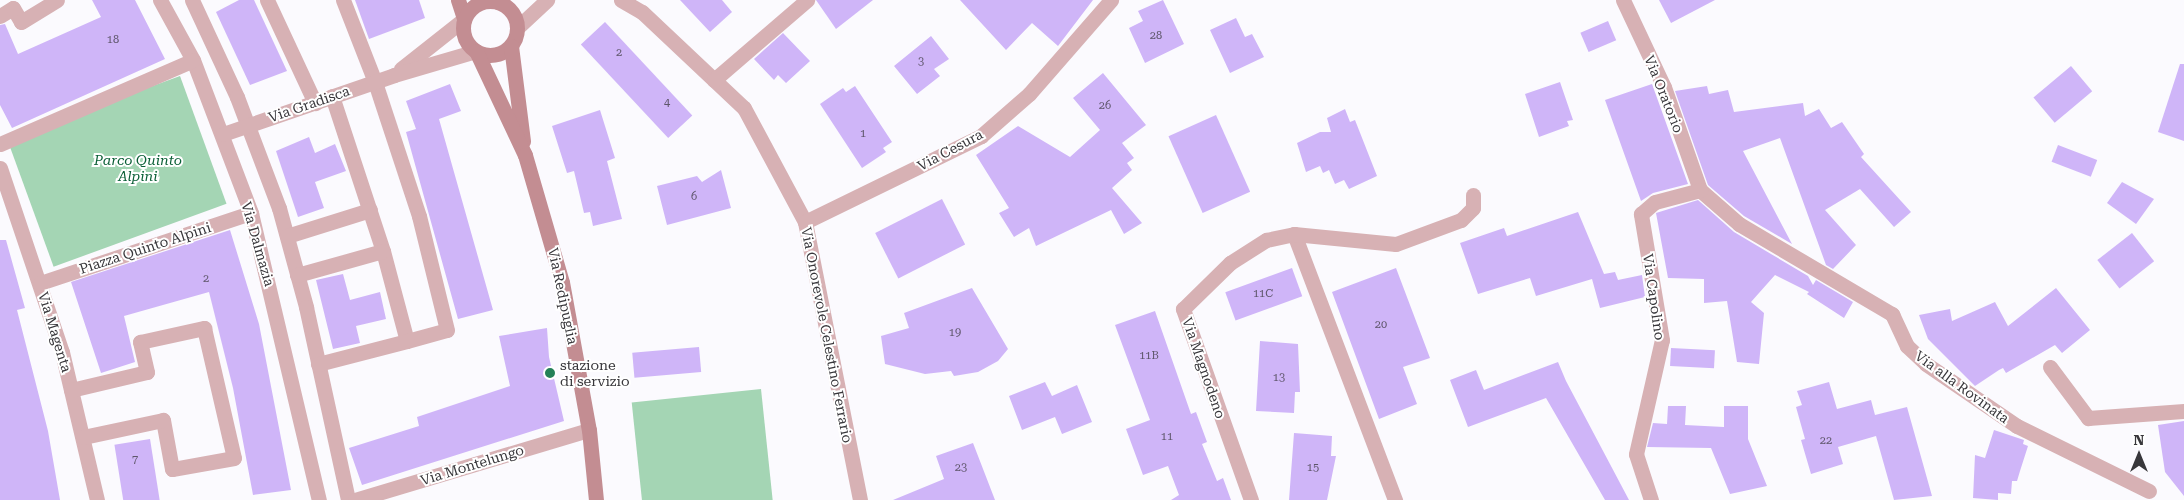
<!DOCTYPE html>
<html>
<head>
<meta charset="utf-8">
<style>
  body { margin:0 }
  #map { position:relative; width:2184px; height:500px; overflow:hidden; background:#fbfafe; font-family:"Roboto Serif",serif }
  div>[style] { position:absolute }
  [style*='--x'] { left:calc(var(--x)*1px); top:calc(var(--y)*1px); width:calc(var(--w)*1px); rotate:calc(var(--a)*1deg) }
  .green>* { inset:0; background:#a4d5b4; transform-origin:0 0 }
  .building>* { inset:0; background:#cfb5f8; transform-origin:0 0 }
  .street>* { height:15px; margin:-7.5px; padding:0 7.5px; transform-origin:7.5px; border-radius:7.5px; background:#d7b1b4 }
  .secondary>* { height:15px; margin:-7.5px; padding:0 7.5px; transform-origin:7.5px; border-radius:7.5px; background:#c38d92 }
  .secondary>.ring { margin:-7.5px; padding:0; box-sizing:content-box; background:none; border:15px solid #c38d92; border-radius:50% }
  .dots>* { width:14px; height:14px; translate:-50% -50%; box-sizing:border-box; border:2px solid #fff; border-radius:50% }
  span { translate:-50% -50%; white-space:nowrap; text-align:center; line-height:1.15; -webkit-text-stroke:4px #fff; paint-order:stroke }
  .number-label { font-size:11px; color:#5e566a }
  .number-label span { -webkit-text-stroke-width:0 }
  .street-label { font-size:14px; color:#38373b }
  .park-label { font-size:14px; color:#0a5f36; font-style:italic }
  .poi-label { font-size:14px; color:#38373b }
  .left { translate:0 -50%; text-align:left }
  .north { position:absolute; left:2114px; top:430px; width:50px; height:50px; -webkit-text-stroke:4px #fff; paint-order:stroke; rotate:0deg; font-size:14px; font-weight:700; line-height:20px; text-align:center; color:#38373b }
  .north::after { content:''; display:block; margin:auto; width:18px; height:22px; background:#38373b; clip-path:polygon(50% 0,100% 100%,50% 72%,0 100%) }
</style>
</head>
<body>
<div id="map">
  <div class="green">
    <i style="left:180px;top:76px;width:136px;height:184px;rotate:70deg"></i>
    <i style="left:761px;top:389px;width:112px;height:130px;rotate:84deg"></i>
  </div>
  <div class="building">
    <i style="clip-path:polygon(92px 0,135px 0,165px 59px,12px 128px,0 105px,0 25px,5px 24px,18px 54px,101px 17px)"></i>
    <i style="clip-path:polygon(239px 0,254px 0,287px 71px,250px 85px,216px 12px)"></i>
    <i style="clip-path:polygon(355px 0,419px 0,425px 18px,369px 39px)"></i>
    <i style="clip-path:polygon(680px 0,722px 0,732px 12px,710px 32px)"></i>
    <i style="clip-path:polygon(816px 0,873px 0,836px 29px)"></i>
    <i style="clip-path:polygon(960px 0,1093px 0,1058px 46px,1032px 23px,1006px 50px)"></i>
    <i style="clip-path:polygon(1163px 0,1184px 44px,1145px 63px,1129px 28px,1143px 21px,1138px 11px)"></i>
    <i style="clip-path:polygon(1659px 0,1715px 0,1671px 23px)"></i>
    <i style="clip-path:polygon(1236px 18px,1245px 37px,1252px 34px,1264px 57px,1230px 73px,1210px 30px)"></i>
    <i style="left:1608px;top:21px;width:21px;height:30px;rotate:67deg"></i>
    <i style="left:605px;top:22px;width:128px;height:33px;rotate:47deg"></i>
    <i style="clip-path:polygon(783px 33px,810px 61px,786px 83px,778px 75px,774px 80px,754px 59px)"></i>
    <i style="clip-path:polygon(931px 36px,949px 59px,934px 69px,940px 76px,917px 94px,894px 66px)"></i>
    <i style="clip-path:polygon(2180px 64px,2184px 64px,2184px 141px,2158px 132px)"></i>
    <i style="left:2071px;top:66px;width:33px;height:49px;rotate:50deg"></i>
    <i style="clip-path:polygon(1103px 73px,1146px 125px,1122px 143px,1134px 158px,1127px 163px,1132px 170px,1112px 188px,1142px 223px,1124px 234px,1111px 210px,1036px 246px,1029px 228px,1014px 237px,999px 213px,1009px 208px,976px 155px,1018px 126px,1070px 157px,1100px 130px,1073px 98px)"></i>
    <i style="clip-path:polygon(1560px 82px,1573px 120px,1567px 121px,1569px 126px,1539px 137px,1525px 94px)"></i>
    <i style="clip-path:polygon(450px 84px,461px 111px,439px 119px,493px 310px,458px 319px,406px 132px,416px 129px,406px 101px)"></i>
    <i style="clip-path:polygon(1652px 84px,1688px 184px,1653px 193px,1641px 201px,1605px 100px)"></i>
    <i style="clip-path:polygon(855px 86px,892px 142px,883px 148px,886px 152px,862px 168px,820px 104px,843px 88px,846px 92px)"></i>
    <i style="clip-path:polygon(1707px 86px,1709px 94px,1728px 90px,1734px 112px,1803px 103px,1805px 116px,1819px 109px,1831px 128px,1842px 122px,1864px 154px,1861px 157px,1911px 212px,1894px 227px,1860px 189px,1825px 210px,1856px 245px,1833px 269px,1826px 265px,1780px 138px,1743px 151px,1792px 244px,1744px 216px,1708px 185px,1675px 91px)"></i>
    <i style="clip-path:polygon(1345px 109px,1350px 122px,1355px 120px,1377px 176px,1349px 189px,1344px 180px,1335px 184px,1329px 170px,1323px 173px,1320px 166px,1306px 172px,1297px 143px,1320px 132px,1331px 132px,1327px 118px)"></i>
    <i style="clip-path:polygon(600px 110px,615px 158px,607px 161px,622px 219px,593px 226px,590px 212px,584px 213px,574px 171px,567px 173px,552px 126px)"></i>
    <i style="left:1216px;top:115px;width:84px;height:52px;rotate:66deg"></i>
    <i style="clip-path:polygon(309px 137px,315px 153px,335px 144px,346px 171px,315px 182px,324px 208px,298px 217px,276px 151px)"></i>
    <i style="left:2058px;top:145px;width:42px;height:18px;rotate:21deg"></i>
    <i style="clip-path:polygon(721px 170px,731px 208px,667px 225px,657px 186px,697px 176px,702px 182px)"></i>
    <i style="clip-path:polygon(2122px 182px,2154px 199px,2136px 224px,2107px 203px)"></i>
    <i style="left:942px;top:199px;width:51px;height:75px;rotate:63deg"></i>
    <i style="clip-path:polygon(1698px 200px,1734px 232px,1808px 276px,1813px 285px,1816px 280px,1853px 302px,1844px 318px,1807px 294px,1809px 292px,1775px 275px,1751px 302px,1764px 313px,1759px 364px,1737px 362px,1727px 301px,1704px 303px,1704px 279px,1668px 278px,1656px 213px)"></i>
    <i style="clip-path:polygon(1578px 212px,1604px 274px,1615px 272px,1618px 280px,1642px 275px,1645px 297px,1600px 308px,1592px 279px,1536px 296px,1530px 278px,1478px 294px,1460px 243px,1504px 228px,1507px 236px)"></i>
    <i style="clip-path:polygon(230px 230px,259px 324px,291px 490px,253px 495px,233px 388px,209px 292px,124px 316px,135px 362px,101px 373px,71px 282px)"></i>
    <i style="left:2132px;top:233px;width:36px;height:44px;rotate:52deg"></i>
    <i style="clip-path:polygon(0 240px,6px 240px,25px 308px,17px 310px,48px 431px,60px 500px,0 500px)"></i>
    <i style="left:1292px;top:268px;width:30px;height:71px;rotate:70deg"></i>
    <i style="clip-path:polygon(1396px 268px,1430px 358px,1403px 367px,1417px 404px,1379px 419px,1332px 292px)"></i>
    <i style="clip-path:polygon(343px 274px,350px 300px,380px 292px,386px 319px,356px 326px,360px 343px,333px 349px,316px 280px)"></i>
    <i style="clip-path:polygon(972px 288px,1008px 349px,998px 361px,978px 372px,954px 376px,951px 371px,925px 374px,885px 364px,881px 336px,909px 328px,904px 313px)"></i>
    <i style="clip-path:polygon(2056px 288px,2090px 330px,2062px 353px,2055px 345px,2006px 373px,2003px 368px,1999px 370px,1975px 386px,1928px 339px,1919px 315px,1950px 309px,1952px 321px,1995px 302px,2008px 326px)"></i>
    <i style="clip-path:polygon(1155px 311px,1191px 414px,1196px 412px,1207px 442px,1202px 444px,1217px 481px,1223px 478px,1231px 500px,1171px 500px,1179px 495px,1168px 466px,1143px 475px,1126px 429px,1150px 420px,1115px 325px)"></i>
    <i style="clip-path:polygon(547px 328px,549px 357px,564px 421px,362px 485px,349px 448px,419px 426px,417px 417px,510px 386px,499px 336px)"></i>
    <i style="clip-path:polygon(1260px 341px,1298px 344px,1300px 392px,1295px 392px,1294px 413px,1256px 411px)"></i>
    <i style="left:699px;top:347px;width:25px;height:67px;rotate:85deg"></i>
    <i style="left:1671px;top:348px;width:44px;height:18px;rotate:3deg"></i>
    <i style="clip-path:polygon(1558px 362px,1566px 381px,1629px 500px,1605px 500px,1546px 398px,1468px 427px,1450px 380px,1476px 370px,1484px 390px)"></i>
    <i style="clip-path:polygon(1045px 382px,1052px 396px,1077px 385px,1092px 422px,1062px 434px,1055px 417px,1022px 430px,1009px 396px)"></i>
    <i style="clip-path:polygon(1829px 382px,1837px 409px,1871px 400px,1875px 415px,1907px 407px,1932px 496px,1894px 500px,1876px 436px,1838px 447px,1843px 464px,1811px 474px,1801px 440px,1805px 439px,1796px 407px,1802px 405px,1797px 391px)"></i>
    <i style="clip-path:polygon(1668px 406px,1686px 406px,1685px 425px,1724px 427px,1724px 406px,1748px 406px,1748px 439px,1767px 486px,1730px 494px,1711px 448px,1647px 447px,1653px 423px,1667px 424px)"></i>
    <i style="clip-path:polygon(2184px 421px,2184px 496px,2165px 472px,2158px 425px)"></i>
    <i style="clip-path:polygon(1994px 430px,2024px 440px,2023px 444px,2028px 446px,2020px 471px,2017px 481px,2012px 481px,2011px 494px,1998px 493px,1998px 500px,1973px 498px,1975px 455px,1985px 458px)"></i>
    <i style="clip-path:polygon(1294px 433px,1332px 436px,1331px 456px,1336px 456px,1327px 500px,1289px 500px)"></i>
    <i style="left:150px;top:439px;width:62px;height:36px;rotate:81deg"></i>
    <i style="clip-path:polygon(973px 443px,995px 500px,893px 500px,944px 479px,936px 456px)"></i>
  </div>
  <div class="street">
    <i style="--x:160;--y:0;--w:68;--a:61.2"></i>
    <i style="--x:193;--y:60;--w:164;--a:69.2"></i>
    <i style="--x:251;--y:213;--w:295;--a:76.7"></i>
    <i style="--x:192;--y:0;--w:107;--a:65.1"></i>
    <i style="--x:237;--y:97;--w:119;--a:69.3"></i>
    <i style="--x:279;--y:208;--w:103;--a:74.7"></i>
    <i style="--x:306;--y:307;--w:198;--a:77.7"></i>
    <i style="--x:267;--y:0;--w:114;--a:65"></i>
    <i style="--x:621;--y:0;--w:24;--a:30"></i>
    <i style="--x:642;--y:12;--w:140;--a:43.3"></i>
    <i style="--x:744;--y:108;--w:129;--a:61.8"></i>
    <i style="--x:805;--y:222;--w:283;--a:78.8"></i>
    <i style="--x:1623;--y:0;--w:96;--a:64.8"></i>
    <i style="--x:1664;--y:87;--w:109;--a:70.7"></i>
    <i style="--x:498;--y:2;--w:4;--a:-27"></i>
    <i style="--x:0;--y:16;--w:15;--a:-32"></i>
    <i style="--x:13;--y:8;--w:16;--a:60"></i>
    <i style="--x:21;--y:22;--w:42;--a:-31.4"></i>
    <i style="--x:518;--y:27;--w:40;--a:-43"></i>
    <i style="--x:401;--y:69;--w:80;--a:-38.4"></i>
    <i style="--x:714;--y:80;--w:123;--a:-40.7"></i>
    <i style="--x:332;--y:96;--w:163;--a:71.8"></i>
    <i style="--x:383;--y:251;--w:93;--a:75.1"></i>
    <i style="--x:407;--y:341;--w:41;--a:-15.4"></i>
    <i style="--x:447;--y:330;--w:117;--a:-103.8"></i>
    <i style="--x:419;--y:216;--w:141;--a:-108.2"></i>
    <i style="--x:375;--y:82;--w:88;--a:-111.3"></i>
    <i style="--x:223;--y:134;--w:181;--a:-19"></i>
    <i style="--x:394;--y:75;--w:85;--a:-16.3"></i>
    <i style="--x:0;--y:144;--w:210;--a:-23.5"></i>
    <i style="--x:0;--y:168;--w:194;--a:71.4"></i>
    <i style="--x:62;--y:352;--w:152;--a:76.7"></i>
    <i style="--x:1700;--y:190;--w:52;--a:41.1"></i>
    <i style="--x:1739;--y:224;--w:178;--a:30.5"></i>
    <i style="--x:1892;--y:314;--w:35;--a:65"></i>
    <i style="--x:1907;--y:346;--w:26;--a:43"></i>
    <i style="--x:1926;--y:364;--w:110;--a:34.3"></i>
    <i style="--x:2017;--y:426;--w:147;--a:26.2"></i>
    <i style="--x:805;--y:222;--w:196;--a:-26"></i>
    <i style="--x:981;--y:136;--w:64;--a:-41.2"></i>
    <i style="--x:1029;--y:94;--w:125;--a:-48.9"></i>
    <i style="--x:1294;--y:234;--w:285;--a:69.2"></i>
    <i style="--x:287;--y:236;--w:87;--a:-17.4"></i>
    <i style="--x:297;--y:275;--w:89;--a:-15.6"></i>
    <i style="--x:40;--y:283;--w:222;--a:-18.4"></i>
    <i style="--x:318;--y:364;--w:92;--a:-14.5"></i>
    <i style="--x:2050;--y:367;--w:64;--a:53.3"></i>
    <i style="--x:2088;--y:418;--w:96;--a:-4.2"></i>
    <i style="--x:71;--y:390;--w:78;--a:-13.3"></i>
    <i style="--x:147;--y:372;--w:31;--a:-103"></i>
    <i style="--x:140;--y:342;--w:66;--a:-12.3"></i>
    <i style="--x:204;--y:328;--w:133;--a:77"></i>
    <i style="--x:234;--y:458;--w:63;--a:169.9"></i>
    <i style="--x:172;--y:469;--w:50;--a:-100.4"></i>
    <i style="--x:163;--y:420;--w:82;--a:168"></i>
    <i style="--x:355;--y:500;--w:244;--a:-16.7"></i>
    <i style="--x:1251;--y:500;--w:203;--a:-109.6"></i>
    <i style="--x:1183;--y:309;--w:66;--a:-44.4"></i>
    <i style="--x:1230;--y:263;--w:43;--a:-32.6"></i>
    <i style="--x:1266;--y:240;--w:29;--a:-12"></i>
    <i style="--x:1294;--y:234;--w:102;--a:5.6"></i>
    <i style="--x:1396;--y:244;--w:69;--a:-20.3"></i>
    <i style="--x:1461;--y:220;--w:17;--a:-45"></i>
    <i style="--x:1473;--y:208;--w:13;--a:-90"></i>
    <i style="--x:1651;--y:500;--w:48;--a:-108.1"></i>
    <i style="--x:1636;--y:454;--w:117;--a:-77.2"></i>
    <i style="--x:1662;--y:340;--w:128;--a:-99.5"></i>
    <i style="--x:1641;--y:214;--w:18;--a:-41"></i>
    <i style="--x:1655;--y:202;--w:47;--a:-14.9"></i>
  </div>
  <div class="secondary">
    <i style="--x:458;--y:0;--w:20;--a:72"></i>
    <i class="ring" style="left:463px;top:1px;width:39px;height:39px"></i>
    <i style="--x:511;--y:46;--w:96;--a:82.8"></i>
    <i style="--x:476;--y:51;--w:115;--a:64.8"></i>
    <i style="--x:525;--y:155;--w:132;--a:73.8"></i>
    <i style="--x:562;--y:282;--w:150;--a:79.7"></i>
    <i style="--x:589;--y:430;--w:70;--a:84.3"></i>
  </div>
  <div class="dots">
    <i style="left:550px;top:373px;background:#248158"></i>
  </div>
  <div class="number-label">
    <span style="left:1156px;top:36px">28</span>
    <span style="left:113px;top:40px">18</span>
    <span style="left:619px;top:53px">2</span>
    <span style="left:921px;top:62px">3</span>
    <span style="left:667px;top:103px">4</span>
    <span style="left:1105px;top:106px">26</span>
    <span style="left:863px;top:134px">1</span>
    <span style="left:694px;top:197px">6</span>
    <span style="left:206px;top:279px">2</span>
    <span style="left:1263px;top:294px">11C</span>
    <span style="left:1381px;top:325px">20</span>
    <span style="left:955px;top:333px">19</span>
    <span style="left:1149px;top:356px">11B</span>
    <span style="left:1279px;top:378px">13</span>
    <span style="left:1167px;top:437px">11</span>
    <span style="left:1826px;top:441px">22</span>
    <span style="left:135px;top:460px">7</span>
    <span style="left:961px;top:468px">23</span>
    <span style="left:1313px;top:468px">15</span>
  </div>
  <div class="street-label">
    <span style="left:1664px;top:94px;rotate:68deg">Via Oratorio</span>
    <span style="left:309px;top:104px;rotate:-19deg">Via Gradisca</span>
    <span style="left:950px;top:150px;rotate:-28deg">Via Cesura</span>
    <span style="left:258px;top:244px;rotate:74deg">Via Dalmazia</span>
    <span style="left:145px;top:248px;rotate:-18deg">Piazza Quinto Alpini</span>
    <span style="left:563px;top:296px;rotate:78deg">Via Redipuglia</span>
    <span style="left:1654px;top:297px;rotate:82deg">Via Capolino</span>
    <span style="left:55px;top:332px;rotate:73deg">Via Magenta</span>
    <span style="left:827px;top:335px;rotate:79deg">Via Onorevole Celestino Ferrario</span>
    <span style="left:1204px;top:368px;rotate:71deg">Via Magnodeno</span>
    <span style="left:1962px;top:387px;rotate:36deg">Via alla Rovinata</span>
    <span style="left:472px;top:465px;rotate:-17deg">Via Montelungo</span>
  </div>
  <div class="park-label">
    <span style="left:138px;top:168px">Parco Quinto<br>Alpini</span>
  </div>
  <div class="poi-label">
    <span class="left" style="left:560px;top:373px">stazione<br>di servizio</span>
  </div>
  <div class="north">N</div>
</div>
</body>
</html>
